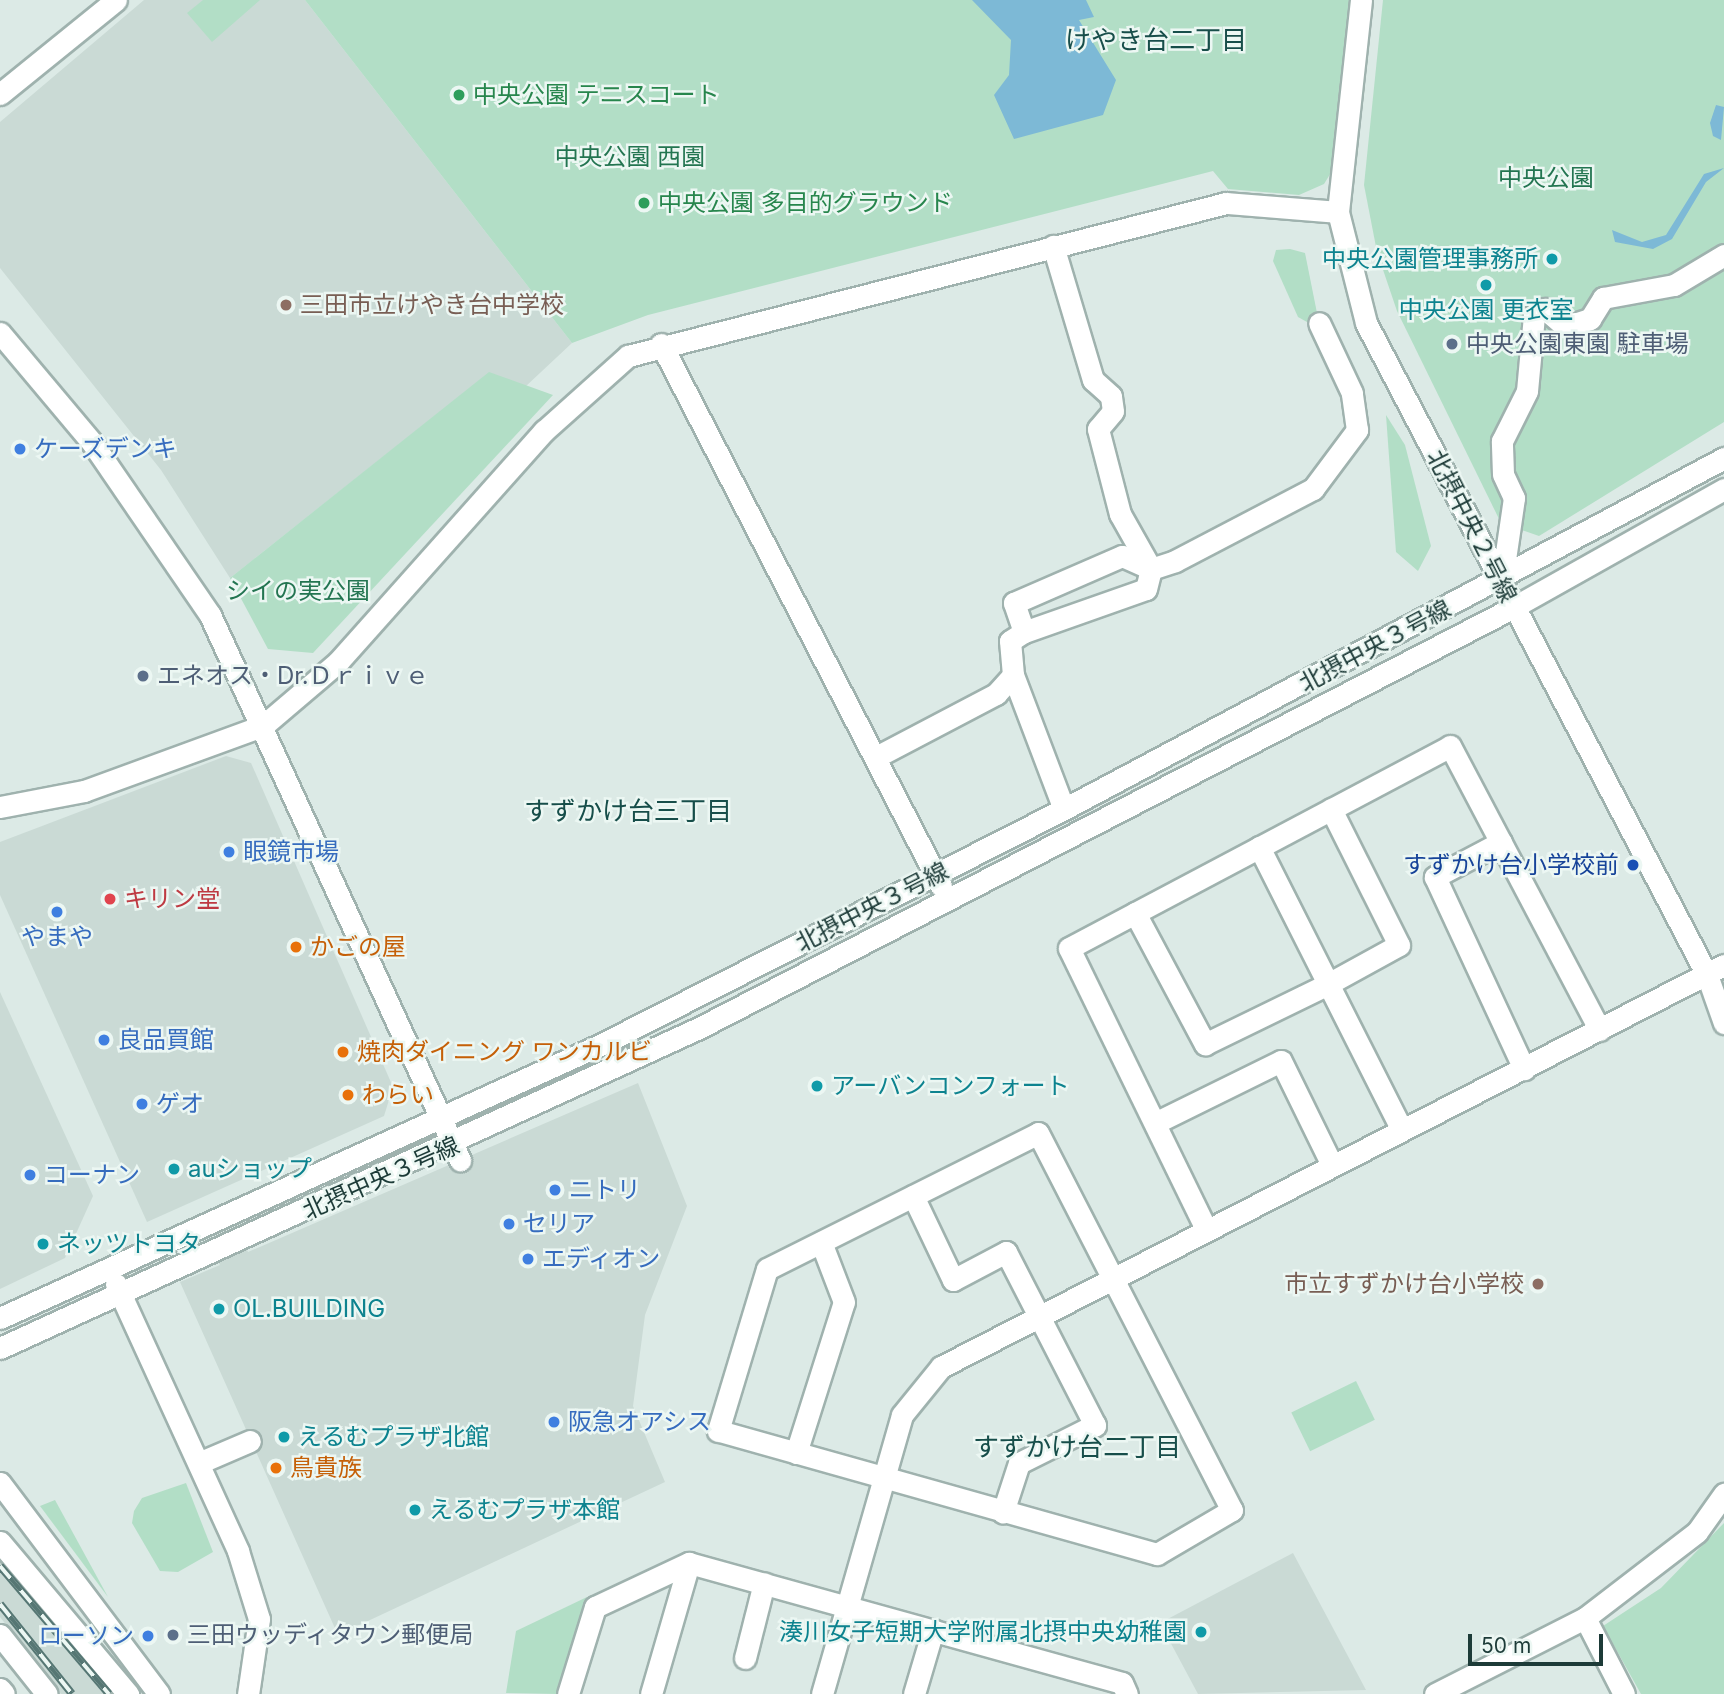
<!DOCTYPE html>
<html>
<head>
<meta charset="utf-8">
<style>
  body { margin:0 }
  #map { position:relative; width:1724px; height:1694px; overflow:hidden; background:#dceae6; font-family:Inter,"Noto Sans JP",sans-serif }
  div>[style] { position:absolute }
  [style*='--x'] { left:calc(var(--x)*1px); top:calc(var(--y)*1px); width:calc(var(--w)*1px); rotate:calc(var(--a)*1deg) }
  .built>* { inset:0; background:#cadad5 }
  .green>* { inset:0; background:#b2dec6; transform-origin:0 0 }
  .water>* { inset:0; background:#7db9d6 }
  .roads { filter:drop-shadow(2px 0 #9fb2ae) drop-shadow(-2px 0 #9fb2ae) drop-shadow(0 2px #9fb2ae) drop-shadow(0 -2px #9fb2ae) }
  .street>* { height:21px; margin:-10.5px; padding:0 10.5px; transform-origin:10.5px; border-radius:10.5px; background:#fff }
  .secondary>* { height:21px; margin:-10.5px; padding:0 10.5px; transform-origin:10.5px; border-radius:10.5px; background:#fff }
  .rail>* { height:8px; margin-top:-4px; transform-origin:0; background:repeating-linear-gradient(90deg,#ecf7f3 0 16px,#567774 0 32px); box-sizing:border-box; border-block:2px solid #567774 }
  .dots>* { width:19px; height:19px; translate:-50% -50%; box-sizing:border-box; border:4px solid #ecf7f3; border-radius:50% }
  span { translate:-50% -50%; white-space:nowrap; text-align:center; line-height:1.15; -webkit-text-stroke:5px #ecf7f3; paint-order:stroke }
  .leisure-label { font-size:24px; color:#27864d }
  .left { translate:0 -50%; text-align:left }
  .park-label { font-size:24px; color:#237551 }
  .culture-label { font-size:24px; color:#0d838f }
  .right { translate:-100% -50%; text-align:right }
  .education-label { font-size:24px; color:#785e54 }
  .service-label { font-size:24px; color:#4e5e75 }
  .shop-label { font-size:24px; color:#366cbe }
  .street-label { font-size:24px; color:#1d3b38 }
  .transit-label { font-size:24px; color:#164399 }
  .health-label { font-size:24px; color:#be3a42 }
  .food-label { font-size:24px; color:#c56008 }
  .neighbourhood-label { font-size:26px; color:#174e4a }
  .scale { position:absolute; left:1468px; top:1634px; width:135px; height:32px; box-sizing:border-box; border:4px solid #1d3b38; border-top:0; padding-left:9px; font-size:21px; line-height:24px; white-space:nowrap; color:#1d3b38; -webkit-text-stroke:5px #ecf7f3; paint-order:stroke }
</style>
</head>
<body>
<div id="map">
  <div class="built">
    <i style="clip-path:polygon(144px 0,305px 0,572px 343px,525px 387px,489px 373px,230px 578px,161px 470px,0 268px,0 122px)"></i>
    <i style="clip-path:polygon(226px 756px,251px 763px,393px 1087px,384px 1116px,147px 1222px,0 895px,0 842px)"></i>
    <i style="clip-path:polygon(0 992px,93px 1196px,65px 1258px,0 1289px)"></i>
    <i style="clip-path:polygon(638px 1083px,687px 1206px,645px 1315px,633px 1406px,665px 1482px,338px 1635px,180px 1282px,220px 1265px,214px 1254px,242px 1241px,248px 1252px)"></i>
    <i style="clip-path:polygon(1293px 1553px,1366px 1690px,1198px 1694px,1160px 1623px)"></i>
    <i style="clip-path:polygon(0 1554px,120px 1694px,61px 1694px,0 1617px)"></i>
  </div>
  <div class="green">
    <i style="clip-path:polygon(203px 0,260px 0,212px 42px,187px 13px)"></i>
    <i style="clip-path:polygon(305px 0,1350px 0,1332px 171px,1324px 184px,1299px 195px,1228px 189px,1213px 171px,648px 315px,572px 343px)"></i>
    <i style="clip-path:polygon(1383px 0,1724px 0,1724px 422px,1539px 536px,1501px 523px,1397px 311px,1377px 252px,1364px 185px)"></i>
    <i style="clip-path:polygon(1290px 249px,1305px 253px,1318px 318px,1307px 322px,1298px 317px,1273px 261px,1276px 250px)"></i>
    <i style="clip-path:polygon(489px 372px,553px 395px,313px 653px,268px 649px,230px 578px)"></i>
    <i style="clip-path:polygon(1386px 415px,1405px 445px,1431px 546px,1418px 571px,1396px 552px)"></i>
    <i style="left:1356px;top:1381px;width:43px;height:72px;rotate:64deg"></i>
    <i style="clip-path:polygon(186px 1483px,213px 1552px,178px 1572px,160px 1571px,132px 1523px,134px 1511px,142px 1498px)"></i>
    <i style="clip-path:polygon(55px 1500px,108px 1597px,40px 1506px)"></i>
    <i style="clip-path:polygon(1724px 1523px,1724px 1694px,1641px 1694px,1603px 1626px,1661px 1588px)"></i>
    <i style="clip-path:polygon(587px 1597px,557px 1694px,506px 1693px,516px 1631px)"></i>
  </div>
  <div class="water">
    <i style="clip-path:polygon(972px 0,1086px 0,1094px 17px,1079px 20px,1116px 80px,1103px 115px,1014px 139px,994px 95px,1009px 75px,1011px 40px)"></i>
    <i style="clip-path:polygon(1716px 105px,1724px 107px,1721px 140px,1713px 136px,1710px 123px)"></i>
    <i style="clip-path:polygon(1724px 168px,1706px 182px,1672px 239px,1653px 249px,1615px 242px,1612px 230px,1642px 242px,1666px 235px,1704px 174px)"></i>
  </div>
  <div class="roads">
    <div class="street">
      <i style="--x:0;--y:94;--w:149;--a:-39"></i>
      <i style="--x:1502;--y:580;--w:83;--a:-81.7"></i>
      <i style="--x:1514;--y:498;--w:26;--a:-115"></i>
      <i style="--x:1503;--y:474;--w:33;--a:-92"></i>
      <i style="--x:1502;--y:441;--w:56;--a:-63.4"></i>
      <i style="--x:1527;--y:391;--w:76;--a:-84.7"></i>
      <i style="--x:1534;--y:315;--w:13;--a:-29"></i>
      <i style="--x:1545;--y:309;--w:23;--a:41"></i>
      <i style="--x:1562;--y:324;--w:15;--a:-4"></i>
      <i style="--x:1577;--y:323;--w:14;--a:-17"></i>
      <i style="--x:1590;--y:319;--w:25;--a:-58"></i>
      <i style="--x:1603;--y:298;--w:72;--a:-10.4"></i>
      <i style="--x:1674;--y:285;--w:58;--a:-31"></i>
      <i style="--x:1024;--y:632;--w:129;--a:-19.4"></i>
      <i style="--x:1146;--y:589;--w:21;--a:-76"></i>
      <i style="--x:1151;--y:569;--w:63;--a:-119.4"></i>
      <i style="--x:1120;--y:514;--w:88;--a:-104.5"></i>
      <i style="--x:1098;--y:429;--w:23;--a:-50"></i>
      <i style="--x:1113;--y:411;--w:15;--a:-98"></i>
      <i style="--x:1111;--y:396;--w:24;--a:-138"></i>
      <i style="--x:1093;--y:380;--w:140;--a:-106.6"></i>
      <i style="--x:1013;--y:675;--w:143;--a:69.2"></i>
      <i style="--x:264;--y:725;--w:97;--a:-40.4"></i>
      <i style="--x:338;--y:662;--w:310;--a:-48.3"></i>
      <i style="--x:544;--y:431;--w:113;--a:-41.8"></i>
      <i style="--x:628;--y:356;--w:617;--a:-14.35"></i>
      <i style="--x:1226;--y:203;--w:112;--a:4.6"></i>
      <i style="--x:876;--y:757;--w:136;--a:-27.7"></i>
      <i style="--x:996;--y:694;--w:25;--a:-48"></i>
      <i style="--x:1013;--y:675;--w:34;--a:-95"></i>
      <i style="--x:1010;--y:641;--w:17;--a:-33"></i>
      <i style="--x:1024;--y:632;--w:31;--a:-109"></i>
      <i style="--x:1014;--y:603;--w:118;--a:-23.5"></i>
      <i style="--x:1122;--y:556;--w:32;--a:24"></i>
      <i style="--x:1151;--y:569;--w:25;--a:-18"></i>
      <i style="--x:1175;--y:561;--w:156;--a:-27.6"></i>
      <i style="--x:1313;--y:489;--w:74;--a:-53.3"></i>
      <i style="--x:1357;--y:430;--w:37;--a:-98"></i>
      <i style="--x:1352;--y:393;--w:77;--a:-115.2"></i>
      <i style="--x:1501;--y:842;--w:75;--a:152.1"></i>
      <i style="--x:1435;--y:877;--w:212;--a:65.1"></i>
      <i style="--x:1259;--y:847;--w:317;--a:63.2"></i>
      <i style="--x:1135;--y:913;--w:149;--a:61.9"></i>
      <i style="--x:1205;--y:1044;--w:137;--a:-26"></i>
      <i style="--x:1328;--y:984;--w:81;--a:-28.8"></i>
      <i style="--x:1399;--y:945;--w:152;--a:-116.6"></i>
      <i style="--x:1155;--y:1123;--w:140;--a:-26.2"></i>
      <i style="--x:1281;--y:1061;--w:116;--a:63.9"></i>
      <i style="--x:1038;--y:1133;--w:424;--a:62.8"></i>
      <i style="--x:1232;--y:1510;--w:87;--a:149.6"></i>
      <i style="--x:1157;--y:1554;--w:456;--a:-164.3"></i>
      <i style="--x:718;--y:1431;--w:169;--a:-73.2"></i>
      <i style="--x:767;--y:1269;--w:303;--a:-26.6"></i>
      <i style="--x:913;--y:1196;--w:93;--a:64.5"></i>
      <i style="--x:953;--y:1280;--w:60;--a:-27.8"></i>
      <i style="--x:1006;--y:1252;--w:195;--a:62.8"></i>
      <i style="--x:1095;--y:1425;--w:85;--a:153.4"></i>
      <i style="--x:1019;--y:1463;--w:52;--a:108.1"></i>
      <i style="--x:1205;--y:1227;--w:310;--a:-116"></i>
      <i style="--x:1069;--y:948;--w:431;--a:-27.9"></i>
      <i style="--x:1450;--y:746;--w:321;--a:62.2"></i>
      <i style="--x:796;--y:1453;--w:158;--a:-72.4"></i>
      <i style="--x:844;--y:1302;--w:64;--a:-111"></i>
      <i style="--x:201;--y:1462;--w:53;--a:-23.2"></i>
      <i style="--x:1585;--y:1618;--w:85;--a:62.8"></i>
      <i style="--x:745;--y:1658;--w:77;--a:-75.8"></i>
      <i style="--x:568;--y:1694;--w:91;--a:-72.8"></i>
      <i style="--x:595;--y:1607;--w:104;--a:-25.1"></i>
      <i style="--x:689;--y:1563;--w:449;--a:15.5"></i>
      <i style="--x:1122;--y:1683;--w:12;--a:66"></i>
      <i style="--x:651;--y:1694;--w:136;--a:-73.8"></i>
      <i style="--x:822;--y:1694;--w:290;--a:-74"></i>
      <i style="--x:902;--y:1415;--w:62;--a:-50.9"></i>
      <i style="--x:941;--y:1367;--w:880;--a:-27.18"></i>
      <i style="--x:914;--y:1694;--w:67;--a:-73.5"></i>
    </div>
    <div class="secondary">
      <i style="--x:1361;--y:0;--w:213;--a:96.2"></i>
      <i style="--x:1338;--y:212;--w:114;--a:75.8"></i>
      <i style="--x:1366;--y:323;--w:736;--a:62.39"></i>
      <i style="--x:1707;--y:975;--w:51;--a:70.5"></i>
      <i style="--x:0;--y:333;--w:145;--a:50"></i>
      <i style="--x:93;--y:444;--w:207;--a:55.6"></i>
      <i style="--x:210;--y:615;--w:600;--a:65.36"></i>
      <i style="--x:661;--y:344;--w:610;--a:62.68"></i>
      <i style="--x:0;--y:807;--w:86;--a:-10.8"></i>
      <i style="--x:84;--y:791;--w:192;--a:-20.1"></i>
      <i style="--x:116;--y:1284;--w:294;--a:65.4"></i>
      <i style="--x:238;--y:1551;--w:71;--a:72.8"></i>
      <i style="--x:259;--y:1619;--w:76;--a:98.3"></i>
      <i style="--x:0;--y:1318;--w:659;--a:-24.47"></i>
      <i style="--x:600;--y:1045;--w:521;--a:-26.96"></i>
      <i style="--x:1064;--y:809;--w:748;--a:-28"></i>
      <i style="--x:0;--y:1348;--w:769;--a:-24.6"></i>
      <i style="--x:699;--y:1028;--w:917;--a:-27.32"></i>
      <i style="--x:1514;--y:607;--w:241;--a:-29.3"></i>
      <i style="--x:0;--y:1483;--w:264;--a:53"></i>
      <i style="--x:0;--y:1542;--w:199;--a:49.9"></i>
      <i style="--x:0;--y:1635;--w:75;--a:51.5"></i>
      <i style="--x:0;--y:1689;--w:6;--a:51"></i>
      <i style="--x:1435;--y:1694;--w:168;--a:-26.9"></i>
      <i style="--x:1585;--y:1618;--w:141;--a:-37.5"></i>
      <i style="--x:1697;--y:1532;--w:47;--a:-54.6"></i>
    </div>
  </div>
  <div class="rail">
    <i style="--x:0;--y:1566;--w:168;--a:49.6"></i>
    <i style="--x:0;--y:1604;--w:115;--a:51.3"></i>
  </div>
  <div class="dots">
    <i style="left:459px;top:95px;background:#2e9e5b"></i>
    <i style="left:644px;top:203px;background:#2e9e5b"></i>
    <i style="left:1552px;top:259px;background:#0f9aa8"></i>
    <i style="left:1486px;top:285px;background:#0f9aa8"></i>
    <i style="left:286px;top:305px;background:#8d6e63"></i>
    <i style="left:1452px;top:344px;background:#5c6f8a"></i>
    <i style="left:20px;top:449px;background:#3f7fe0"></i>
    <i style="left:143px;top:676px;background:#5c6f8a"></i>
    <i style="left:229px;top:852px;background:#3f7fe0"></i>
    <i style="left:1633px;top:865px;background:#1a4fb4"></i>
    <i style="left:110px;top:899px;background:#e0444e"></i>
    <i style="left:57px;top:912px;background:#3f7fe0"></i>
    <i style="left:296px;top:947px;background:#e8710a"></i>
    <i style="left:104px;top:1040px;background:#3f7fe0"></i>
    <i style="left:343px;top:1052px;background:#e8710a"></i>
    <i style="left:817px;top:1086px;background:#0f9aa8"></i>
    <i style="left:348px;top:1095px;background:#e8710a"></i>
    <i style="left:142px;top:1104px;background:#3f7fe0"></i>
    <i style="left:174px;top:1169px;background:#0f9aa8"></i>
    <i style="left:30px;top:1175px;background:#3f7fe0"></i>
    <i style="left:555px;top:1190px;background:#3f7fe0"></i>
    <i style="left:509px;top:1224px;background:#3f7fe0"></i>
    <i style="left:43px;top:1244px;background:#0f9aa8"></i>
    <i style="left:528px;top:1259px;background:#3f7fe0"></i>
    <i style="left:1538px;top:1284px;background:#8d6e63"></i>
    <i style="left:219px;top:1309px;background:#0f9aa8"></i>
    <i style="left:554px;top:1422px;background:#3f7fe0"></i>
    <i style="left:284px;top:1437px;background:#0f9aa8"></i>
    <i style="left:276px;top:1468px;background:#e8710a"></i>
    <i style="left:415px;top:1510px;background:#0f9aa8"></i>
    <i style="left:1201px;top:1632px;background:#0f9aa8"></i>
    <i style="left:173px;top:1635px;background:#5c6f8a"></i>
    <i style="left:148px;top:1636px;background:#3f7fe0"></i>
  </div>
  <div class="leisure-label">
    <span class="left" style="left:473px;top:95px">中央公園 テニスコート</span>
    <span class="left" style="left:658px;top:203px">中央公園 多目的グラウンド</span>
  </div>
  <div class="park-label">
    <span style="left:630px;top:157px">中央公園 西園</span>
    <span style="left:1546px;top:178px">中央公園</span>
    <span style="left:298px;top:591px">シイの実公園</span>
  </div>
  <div class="culture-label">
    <span class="right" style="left:1538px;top:259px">中央公園管理事務所</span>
    <span style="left:1486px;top:310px">中央公園 更衣室</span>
    <span class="left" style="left:831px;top:1086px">アーバンコンフォート</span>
    <span class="left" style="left:188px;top:1169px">auショップ</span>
    <span class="left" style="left:57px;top:1244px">ネッツトヨタ</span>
    <span class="left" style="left:233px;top:1309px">OL.BUILDING</span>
    <span class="left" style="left:298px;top:1437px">えるむプラザ北館</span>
    <span class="left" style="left:429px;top:1510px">えるむプラザ本館</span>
    <span class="right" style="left:1187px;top:1632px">湊川女子短期大学附属北摂中央幼稚園</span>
  </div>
  <div class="education-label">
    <span class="left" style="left:300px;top:305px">三田市立けやき台中学校</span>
    <span class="right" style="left:1524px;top:1284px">市立すずかけ台小学校</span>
  </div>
  <div class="service-label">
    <span class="left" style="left:1466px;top:344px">中央公園東園 駐車場</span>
    <span class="left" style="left:157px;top:676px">エネオス・Dr.Ｄｒｉｖｅ</span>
    <span class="left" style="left:187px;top:1635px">三田ウッディタウン郵便局</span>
  </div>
  <div class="shop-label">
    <span class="left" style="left:34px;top:449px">ケーズデンキ</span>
    <span class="left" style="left:243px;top:852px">眼鏡市場</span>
    <span style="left:57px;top:937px">やまや</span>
    <span class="left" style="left:118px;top:1040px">良品買館</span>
    <span class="left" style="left:156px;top:1104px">ゲオ</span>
    <span class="left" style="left:44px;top:1175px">コーナン</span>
    <span class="left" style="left:569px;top:1190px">ニトリ</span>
    <span class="left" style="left:523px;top:1224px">セリア</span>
    <span class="left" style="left:542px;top:1259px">エディオン</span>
    <span class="left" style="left:568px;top:1422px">阪急オアシス</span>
    <span class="right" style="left:134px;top:1636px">ローソン</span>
  </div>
  <div class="street-label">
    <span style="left:1472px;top:526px;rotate:63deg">北摂中央２号線</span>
    <span style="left:1375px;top:646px;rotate:-28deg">北摂中央３号線</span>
    <span style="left:872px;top:907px;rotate:-27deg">北摂中央３号線</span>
    <span style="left:381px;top:1178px;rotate:-24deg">北摂中央３号線</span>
  </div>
  <div class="transit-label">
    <span class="right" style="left:1619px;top:865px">すずかけ台小学校前</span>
  </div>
  <div class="health-label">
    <span class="left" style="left:124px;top:899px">キリン堂</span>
  </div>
  <div class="food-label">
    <span class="left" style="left:310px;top:947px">かごの屋</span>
    <span class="left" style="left:357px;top:1052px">焼肉ダイニング ワンカルビ</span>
    <span class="left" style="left:362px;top:1095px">わらい</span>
    <span class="left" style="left:290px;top:1468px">鳥貴族</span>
  </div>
  <div class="neighbourhood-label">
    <span style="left:1156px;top:40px">けやき台二丁目</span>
    <span style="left:628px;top:811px">すずかけ台三丁目</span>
    <span style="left:1077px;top:1447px">すずかけ台二丁目</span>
  </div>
  <div class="scale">50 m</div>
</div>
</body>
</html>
